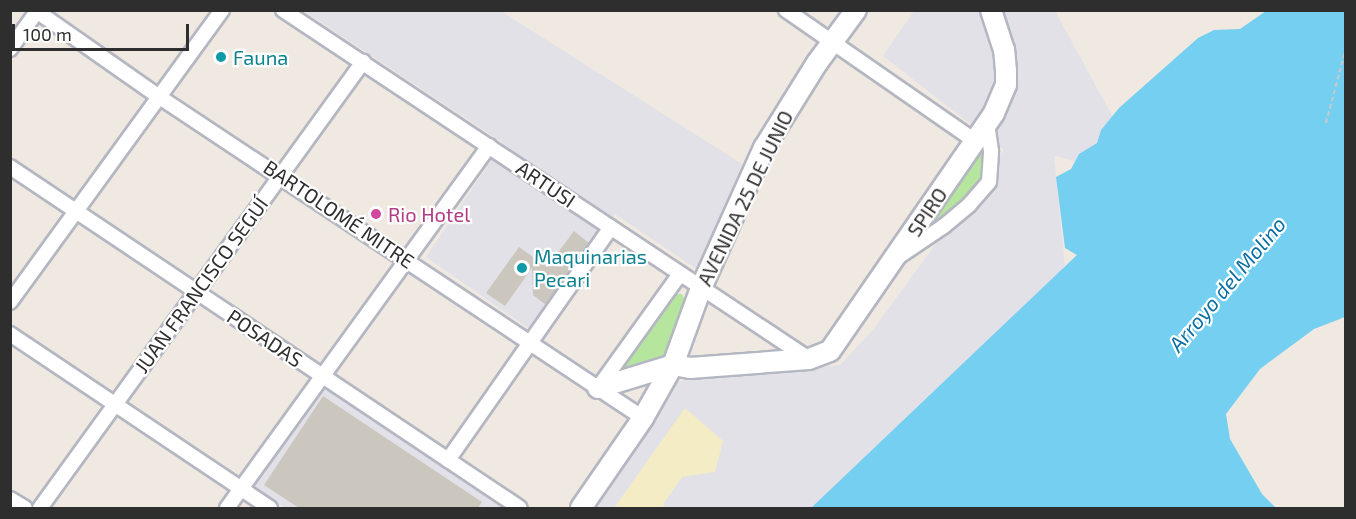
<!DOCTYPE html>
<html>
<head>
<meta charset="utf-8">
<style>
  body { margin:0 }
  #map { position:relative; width:1356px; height:519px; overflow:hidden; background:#efe9e1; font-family:"Exo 2",sans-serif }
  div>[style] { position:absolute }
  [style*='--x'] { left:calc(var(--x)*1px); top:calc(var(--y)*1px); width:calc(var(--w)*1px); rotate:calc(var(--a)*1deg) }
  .industrial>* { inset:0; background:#e3e1e8 }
  .green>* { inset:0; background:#b6e59e }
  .sand>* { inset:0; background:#f3ecc5 }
  .water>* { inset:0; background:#75cff0 }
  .building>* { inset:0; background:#cbc7bf }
  .path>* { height:2px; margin-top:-1px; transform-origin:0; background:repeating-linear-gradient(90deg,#c9c9c9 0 4.5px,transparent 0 7.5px) }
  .roads { filter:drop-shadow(2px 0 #b4b7c1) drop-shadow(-2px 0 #b4b7c1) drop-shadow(0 2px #b4b7c1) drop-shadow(0 -2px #b4b7c1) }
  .street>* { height:14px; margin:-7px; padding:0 7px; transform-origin:7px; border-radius:7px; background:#fff }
  .secondary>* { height:20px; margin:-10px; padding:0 10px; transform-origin:10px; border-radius:10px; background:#fff }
  .dots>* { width:16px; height:16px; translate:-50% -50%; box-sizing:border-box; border:3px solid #fff; border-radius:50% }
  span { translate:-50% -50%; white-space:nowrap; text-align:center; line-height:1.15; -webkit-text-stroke:4.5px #fff; paint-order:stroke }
  .culture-label { font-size:20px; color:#0d838f }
  .left { translate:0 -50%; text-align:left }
  .street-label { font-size:20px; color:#2e2e2e }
  .hotel-label { font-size:20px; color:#b23c85 }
  .water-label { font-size:21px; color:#0d6fa3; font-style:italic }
  .frame { position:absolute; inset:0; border:12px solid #2e2e2e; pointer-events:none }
  .scale { position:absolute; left:12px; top:24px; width:177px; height:27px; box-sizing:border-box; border:3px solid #2e2e2e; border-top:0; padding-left:8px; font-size:18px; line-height:21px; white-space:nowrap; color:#2e2e2e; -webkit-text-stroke:4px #fff; paint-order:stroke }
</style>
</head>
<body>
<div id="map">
  <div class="industrial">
    <i style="clip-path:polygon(304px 11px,501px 11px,742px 164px,698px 270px,615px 214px,531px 330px,426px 257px,503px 143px)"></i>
    <i style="clip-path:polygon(914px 11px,1055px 11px,1134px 156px,1119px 172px,1054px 156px,1065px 267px,811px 508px,592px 508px,678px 381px,840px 365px,873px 330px,1004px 150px,883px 56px)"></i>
    <i style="clip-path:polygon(324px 386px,509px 508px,285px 508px,254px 487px)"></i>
  </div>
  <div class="green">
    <i style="clip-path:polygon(983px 152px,982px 180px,961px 209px,924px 235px,975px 154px)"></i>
    <i style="clip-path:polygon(672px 294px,682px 294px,686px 303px,669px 352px,655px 365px,619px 369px)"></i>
  </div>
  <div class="sand">
    <i style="clip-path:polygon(685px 408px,723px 441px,715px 472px,682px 477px,663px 504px,666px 508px,614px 508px)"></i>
  </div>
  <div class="water">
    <i style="clip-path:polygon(1266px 11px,1346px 11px,1345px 317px,1314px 329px,1260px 369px,1226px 414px,1230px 439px,1262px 494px,1276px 508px,811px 508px,1077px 255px,1065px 248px,1056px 177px,1071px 169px,1079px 154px,1097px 143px,1101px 130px,1119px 108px,1198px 38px,1214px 30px,1240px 29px)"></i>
  </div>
  <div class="building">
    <i style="clip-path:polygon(574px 231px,589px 243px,546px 305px,533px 295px,532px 268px,505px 306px,486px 293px,519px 247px,547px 267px)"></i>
    <i style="clip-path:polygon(323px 396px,482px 502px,478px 508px,299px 508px,264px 485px)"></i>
  </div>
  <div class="path">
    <i style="--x:1326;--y:123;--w:78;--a:-75.1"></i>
  </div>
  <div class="roads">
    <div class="street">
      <i style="--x:35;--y:10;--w:150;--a:35"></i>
      <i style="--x:158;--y:96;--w:582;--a:33.58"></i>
      <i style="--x:283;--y:10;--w:631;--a:33.56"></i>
      <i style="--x:786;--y:10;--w:230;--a:34.7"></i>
      <i style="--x:10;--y:49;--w:48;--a:-54.3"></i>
      <i style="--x:10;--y:167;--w:613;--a:33.77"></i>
      <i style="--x:898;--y:257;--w:55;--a:-34"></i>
      <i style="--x:944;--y:226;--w:33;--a:-40"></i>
      <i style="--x:969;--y:205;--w:30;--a:-49"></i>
      <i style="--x:989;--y:182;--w:31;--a:-86"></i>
      <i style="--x:991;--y:151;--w:28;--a:-98"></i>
      <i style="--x:10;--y:302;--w:361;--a:-54"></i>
      <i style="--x:10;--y:334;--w:313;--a:33.8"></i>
      <i style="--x:598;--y:388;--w:140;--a:-54.3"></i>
      <i style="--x:448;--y:460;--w:284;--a:-55"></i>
      <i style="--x:10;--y:499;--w:17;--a:31"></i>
      <i style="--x:40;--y:508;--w:551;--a:-54.09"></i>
      <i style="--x:227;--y:508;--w:447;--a:-54.1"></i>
    </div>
    <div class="secondary">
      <i style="--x:598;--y:388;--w:78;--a:-17"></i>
      <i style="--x:673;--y:365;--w:17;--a:10"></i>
      <i style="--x:690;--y:368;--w:119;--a:-4.3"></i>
      <i style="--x:809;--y:359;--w:22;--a:-21"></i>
      <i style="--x:830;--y:351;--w:289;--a:-55.4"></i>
      <i style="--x:994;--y:113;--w:30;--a:-67"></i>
      <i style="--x:1006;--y:85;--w:14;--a:-90"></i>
      <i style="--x:1006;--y:71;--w:21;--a:-95"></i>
      <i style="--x:1004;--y:50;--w:42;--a:-108"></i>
      <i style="--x:581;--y:508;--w:109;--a:-55.4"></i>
      <i style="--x:643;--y:418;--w:61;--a:-60.5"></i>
      <i style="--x:673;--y:365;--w:82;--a:-70"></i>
      <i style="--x:701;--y:288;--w:154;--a:-65.8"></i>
      <i style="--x:764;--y:148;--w:100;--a:-58.1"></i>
      <i style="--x:817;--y:63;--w:66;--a:-53.7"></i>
    </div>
  </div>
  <div class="dots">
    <i style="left:221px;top:57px;background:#0f9aa8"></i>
    <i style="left:376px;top:214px;background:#d1479c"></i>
    <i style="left:522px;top:268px;background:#0f9aa8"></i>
  </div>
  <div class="culture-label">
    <span class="left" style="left:233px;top:57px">Fauna</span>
    <span class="left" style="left:534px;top:268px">Maquinarias<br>Pecari</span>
  </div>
  <div class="street-label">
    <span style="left:546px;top:184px;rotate:34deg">ARTUSI</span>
    <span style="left:745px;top:198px;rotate:-64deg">AVENIDA 25 DE JUNIO</span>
    <span style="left:927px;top:212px;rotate:-56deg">SPIRO</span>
    <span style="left:339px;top:214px;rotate:34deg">BARTOLOMÉ MITRE</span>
    <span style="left:201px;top:285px;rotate:-54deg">JUAN FRANCISCO SEGUÍ</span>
    <span style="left:265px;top:338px;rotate:34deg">POSADAS</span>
  </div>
  <div class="hotel-label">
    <span class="left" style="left:388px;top:214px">Rio Hotel</span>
  </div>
  <div class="water-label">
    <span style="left:1227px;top:284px;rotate:-50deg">Arroyo del Molino</span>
  </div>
  <div class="frame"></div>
  <div class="scale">100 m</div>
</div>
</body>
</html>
